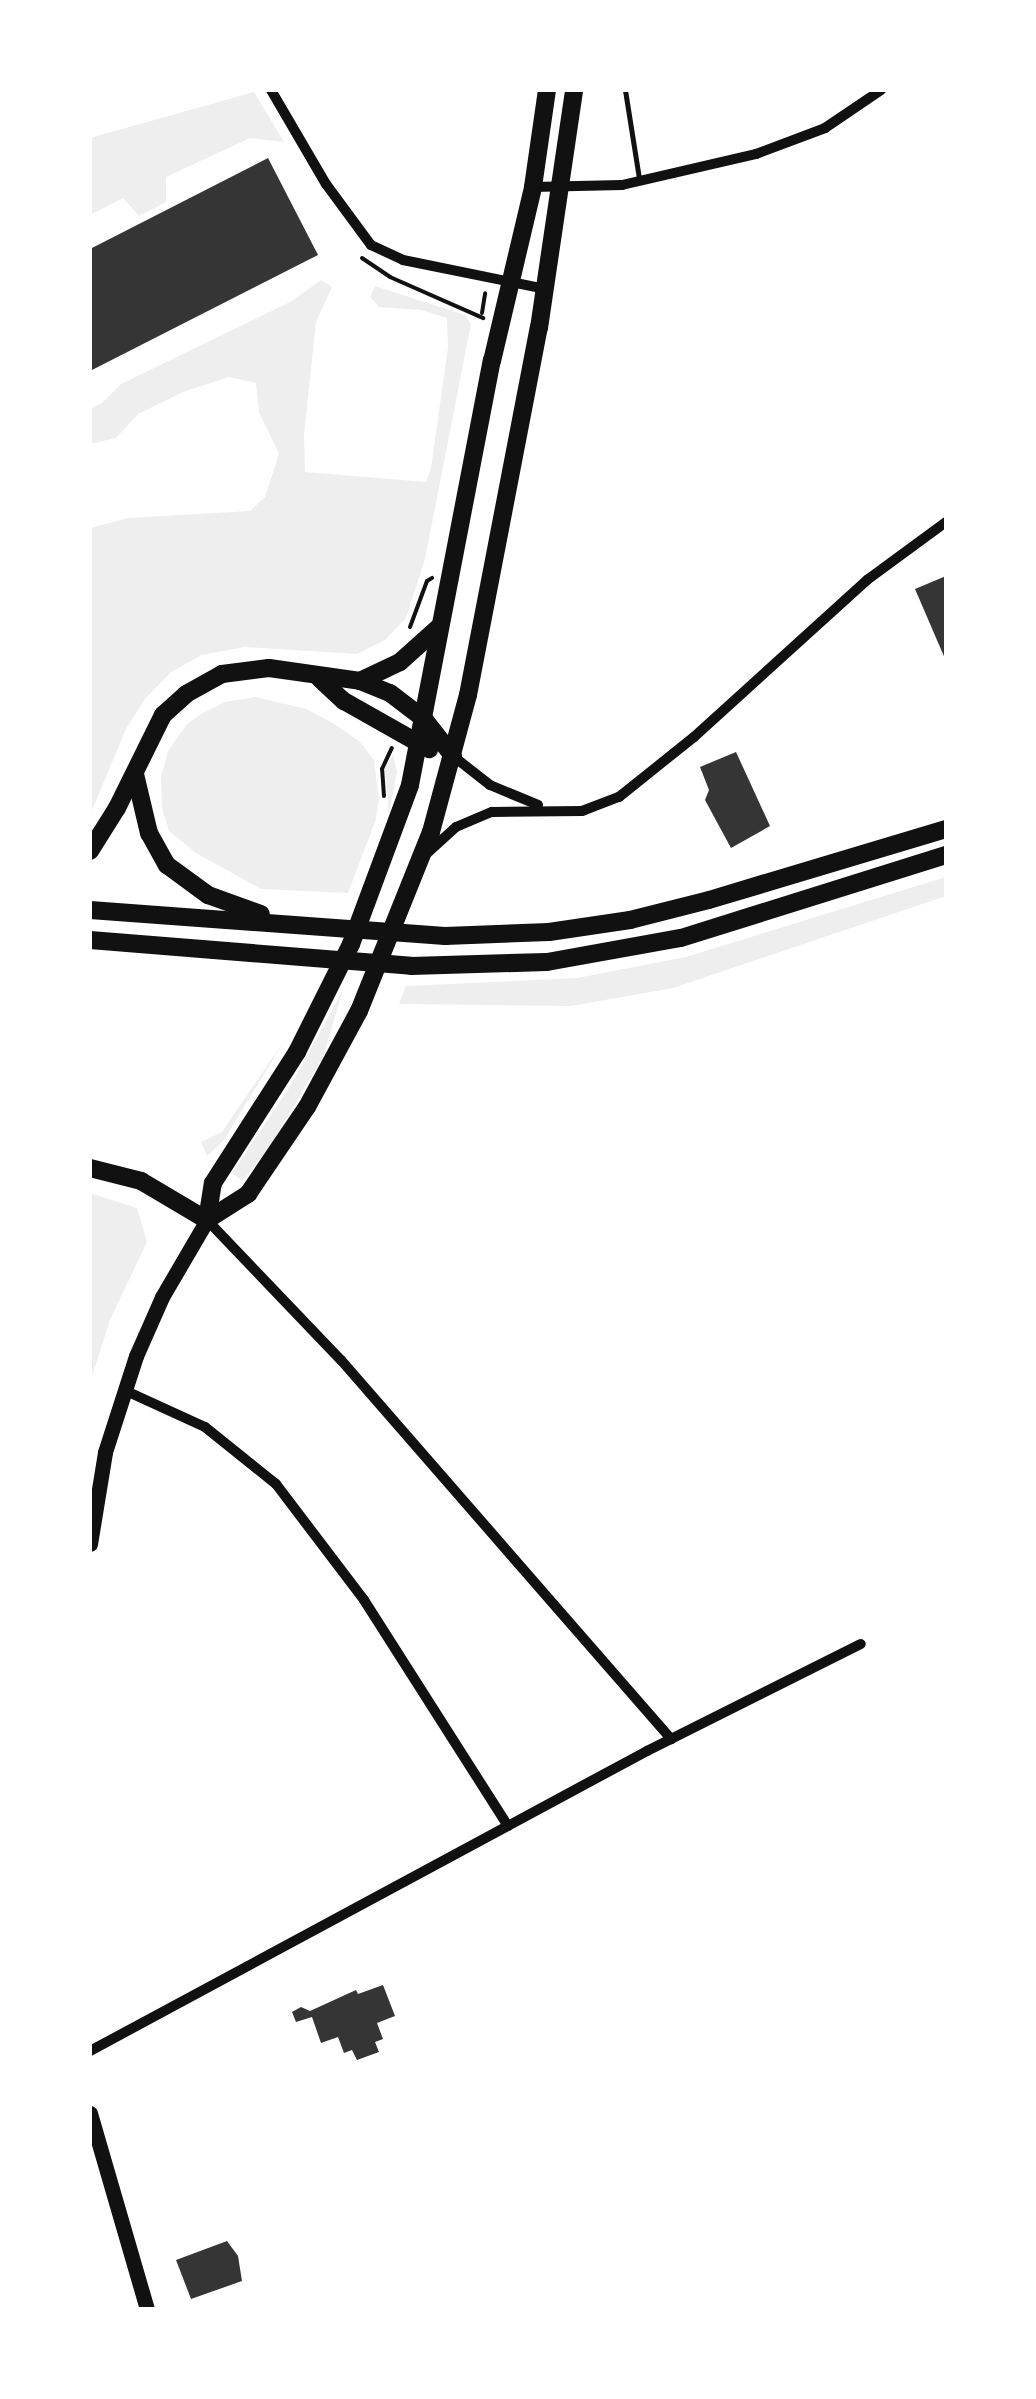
<!DOCTYPE html>
<html>
<head>
<meta charset="utf-8">
<style>
  body { margin:0 }
  #map { position:relative; width:1036px; height:2399px; overflow:hidden; background:#fff; font-family:"Fira Sans Condensed",sans-serif }
  div>[style] { position:absolute }
  [style*='--x'] { left:calc(var(--x)*1px); top:calc(var(--y)*1px); width:calc(var(--w)*1px); rotate:calc(var(--a)*1deg) }
  .green>* { inset:0; background:#eee }
  .building>* { inset:0; background:#353535 }
  .path>* { height:4px; margin:-2px; padding:0 2px; transform-origin:2px; border-radius:2px; background:#111 }
  .service>* { height:5px; margin:-2.5px; padding:0 2.5px; transform-origin:2.5px; border-radius:2.5px; background:#111 }
  .minor>* { height:10px; margin:-5px; padding:0 5px; transform-origin:5px; border-radius:5px; background:#111 }
  .secondary>* { height:15px; margin:-7.5px; padding:0 7.5px; transform-origin:7.5px; border-radius:7.5px; background:#111 }
  .primary>* { height:18px; margin:-9px; padding:0 9px; transform-origin:9px; border-radius:9px; background:#111 }
  span { translate:-50% -50%; white-space:nowrap; text-align:center; line-height:1.15; -webkit-text-stroke:8px #fff; paint-order:stroke }
  .frame { position:absolute; inset:0; border:92px solid #fff; pointer-events:none }
</style>
</head>
<body>
<div id="map">
  <div class="green">
    <i style="clip-path:polygon(254px 92px,284px 142px,250px 138px,166px 177px,166px 202px,139px 216px,123px 198px,90px 215px,90px 138px)"></i>
    <i style="clip-path:polygon(321px 280px,332px 287px,316px 322px,304px 435px,305px 472px,426px 482px,431px 468px,448px 347px,447px 318px,421px 310px,379px 307px,370px 297px,375px 286px,465px 315px,471px 324px,425px 559px,406px 618px,385px 640px,357px 654px,244px 647px,202px 655px,171px 672px,145px 699px,126px 729px,90px 815px,90px 528px,128px 518px,250px 511px,265px 497px,279px 454px,259px 412px,256px 383px,229px 377px,183px 392px,138px 414px,116px 438px,90px 444px,90px 409px,102px 403px,121px 384px,290px 302px)"></i>
    <i style="clip-path:polygon(256px 697px,306px 709px,333px 723px,360px 742px,374px 760px,379px 799px,376px 819px,348px 893px,261px 889px,196px 853px,169px 831px,162px 808px,161px 777px,168px 751px,187px 724px,203px 713px,225px 702px)"></i>
    <i style="clip-path:polygon(393px 754px,397px 772px,389px 815px,385px 769px)"></i>
    <i style="clip-path:polygon(946px 877px,946px 896px,673px 988px,571px 1006px,399px 1004px,406px 986px,577px 978px,686px 957px)"></i>
    <i style="clip-path:polygon(343px 990px,323px 1057px,272px 1143px,243px 1181px,232px 1173px,289px 1088px)"></i>
    <i style="clip-path:polygon(286px 1038px,224px 1140px,207px 1156px,201px 1142px,222px 1132px)"></i>
    <i style="clip-path:polygon(90px 1193px,137px 1208px,147px 1242px,110px 1320px,90px 1383px)"></i>
  </div>
  <div class="building">
    <i style="clip-path:polygon(268px 158px,318px 255px,90px 371px,90px 249px)"></i>
    <i style="clip-path:polygon(946px 576px,946px 661px,915px 589px)"></i>
    <i style="clip-path:polygon(736px 752px,770px 826px,731px 848px,705px 800px,709px 790px,700px 767px)"></i>
    <i style="clip-path:polygon(383px 1985px,395px 2016px,377px 2023px,383px 2039px,375px 2042px,379px 2052px,357px 2060px,352px 2050px,344px 2053px,338px 2037px,321px 2043px,312px 2017px,296px 2022px,292px 2012px,301px 2007px,310px 2011px,356px 1990px,358px 1994px)"></i>
    <i style="clip-path:polygon(227px 2241px,238px 2256px,242px 2281px,191px 2299px,176px 2260px)"></i>
  </div>
  <div class="path">
    <i style="--x:362;--y:258;--w:34;--a:34"></i>
    <i style="--x:390;--y:277;--w:102;--a:23.8"></i>
    <i style="--x:482;--y:313;--w:20;--a:-81"></i>
    <i style="--x:410;--y:627;--w:49;--a:-69.7"></i>
    <i style="--x:427;--y:581;--w:6;--a:-31"></i>
    <i style="--x:384;--y:796;--w:27;--a:-94"></i>
    <i style="--x:382;--y:769;--w:23;--a:-65"></i>
  </div>
  <div class="service">
    <i style="--x:625;--y:90;--w:89;--a:81"></i>
  </div>
  <div class="minor">
    <i style="--x:271;--y:90;--w:109;--a:59.7"></i>
    <i style="--x:326;--y:184;--w:76;--a:53.6"></i>
    <i style="--x:371;--y:245;--w:35;--a:25"></i>
    <i style="--x:403;--y:260;--w:146;--a:11.5"></i>
    <i style="--x:533;--y:187;--w:89;--a:-1.3"></i>
    <i style="--x:622;--y:185;--w:138;--a:-13"></i>
    <i style="--x:756;--y:154;--w:74;--a:-20.6"></i>
    <i style="--x:825;--y:128;--w:68;--a:-34.2"></i>
    <i style="--x:453;--y:756;--w:47;--a:38.1"></i>
    <i style="--x:490;--y:785;--w:52;--a:22.6"></i>
    <i style="--x:424;--y:856;--w:43;--a:-42.2"></i>
    <i style="--x:456;--y:827;--w:39;--a:-23"></i>
    <i style="--x:492;--y:812;--w:90;--a:-0.6"></i>
    <i style="--x:582;--y:811;--w:40;--a:-21"></i>
    <i style="--x:619;--y:797;--w:96;--a:-38.7"></i>
    <i style="--x:694;--y:737;--w:234;--a:-42.2"></i>
    <i style="--x:867;--y:580;--w:98;--a:-36.3"></i>
    <i style="--x:207;--y:1220;--w:194;--a:46.3"></i>
    <i style="--x:341;--y:1360;--w:503;--a:48.95"></i>
    <i style="--x:124;--y:1390;--w:89;--a:24.6"></i>
    <i style="--x:205;--y:1427;--w:91;--a:38.8"></i>
    <i style="--x:276;--y:1484;--w:146;--a:52.8"></i>
    <i style="--x:364;--y:1600;--w:268;--a:57.5"></i>
    <i style="--x:90;--y:2051;--w:633;--a:-28.31"></i>
    <i style="--x:647;--y:1751;--w:239;--a:-26.6"></i>
  </div>
  <div class="secondary">
    <i style="--x:90;--y:1544;--w:93;--a:-80.7"></i>
    <i style="--x:105;--y:1452;--w:101;--a:-72.1"></i>
    <i style="--x:136;--y:1356;--w:64;--a:-66.2"></i>
    <i style="--x:162;--y:1297;--w:89;--a:-59.7"></i>
    <i style="--x:90;--y:2113;--w:204;--a:73.8"></i>
  </div>
  <div class="primary">
    <i style="--x:320;--y:679;--w:33;--a:43"></i>
    <i style="--x:344;--y:701;--w:98;--a:29.5"></i>
    <i style="--x:360;--y:681;--w:44;--a:-25.4"></i>
    <i style="--x:400;--y:662;--w:54;--a:-42"></i>
    <i style="--x:135;--y:774;--w:61;--a:76.7"></i>
    <i style="--x:149;--y:833;--w:37;--a:61"></i>
    <i style="--x:167;--y:865;--w:51;--a:36.2"></i>
    <i style="--x:208;--y:895;--w:56;--a:19.7"></i>
    <i style="--x:90;--y:851;--w:51;--a:-57.9"></i>
    <i style="--x:117;--y:808;--w:104;--a:-63.7"></i>
    <i style="--x:163;--y:715;--w:31;--a:-42"></i>
    <i style="--x:186;--y:694;--w:41;--a:-29.1"></i>
    <i style="--x:222;--y:674;--w:47;--a:-7.3"></i>
    <i style="--x:269;--y:668;--w:92;--a:8.1"></i>
    <i style="--x:360;--y:681;--w:32;--a:22"></i>
    <i style="--x:390;--y:693;--w:43;--a:37.4"></i>
    <i style="--x:424;--y:719;--w:47;--a:51.9"></i>
    <i style="--x:90;--y:910;--w:356;--a:4.2"></i>
    <i style="--x:445;--y:936;--w:104;--a:-2.2"></i>
    <i style="--x:549;--y:932;--w:82;--a:-8.4"></i>
    <i style="--x:630;--y:920;--w:81;--a:-14.2"></i>
    <i style="--x:709;--y:900;--w:247;--a:-16.7"></i>
    <i style="--x:90;--y:940;--w:322;--a:4.6"></i>
    <i style="--x:411;--y:966;--w:136;--a:-1.7"></i>
    <i style="--x:547;--y:962;--w:136;--a:-10.2"></i>
    <i style="--x:681;--y:938;--w:278;--a:-17.4"></i>
    <i style="--x:90;--y:1168;--w:53;--a:14.3"></i>
    <i style="--x:141;--y:1181;--w:77;--a:30.6"></i>
    <i style="--x:207;--y:1220;--w:49;--a:-32.4"></i>
    <i style="--x:248;--y:1194;--w:105;--a:-55.9"></i>
    <i style="--x:307;--y:1107;--w:109;--a:-61.6"></i>
    <i style="--x:359;--y:1011;--w:193;--a:-68.1"></i>
    <i style="--x:431;--y:832;--w:142;--a:-74.9"></i>
    <i style="--x:468;--y:695;--w:374;--a:-79.1"></i>
    <i style="--x:539;--y:328;--w:241;--a:-81.6"></i>
    <i style="--x:207;--y:1220;--w:37;--a:-81"></i>
    <i style="--x:213;--y:1183;--w:156;--a:-57.3"></i>
    <i style="--x:297;--y:1052;--w:121;--a:-63.4"></i>
    <i style="--x:351;--y:944;--w:170;--a:-69.6"></i>
    <i style="--x:410;--y:785;--w:432;--a:-79.1"></i>
    <i style="--x:492;--y:361;--w:179;--a:-76.7"></i>
    <i style="--x:533;--y:187;--w:98;--a:-81.8"></i>
  </div>
  <div class="frame"></div>
</div>
</body>
</html>
